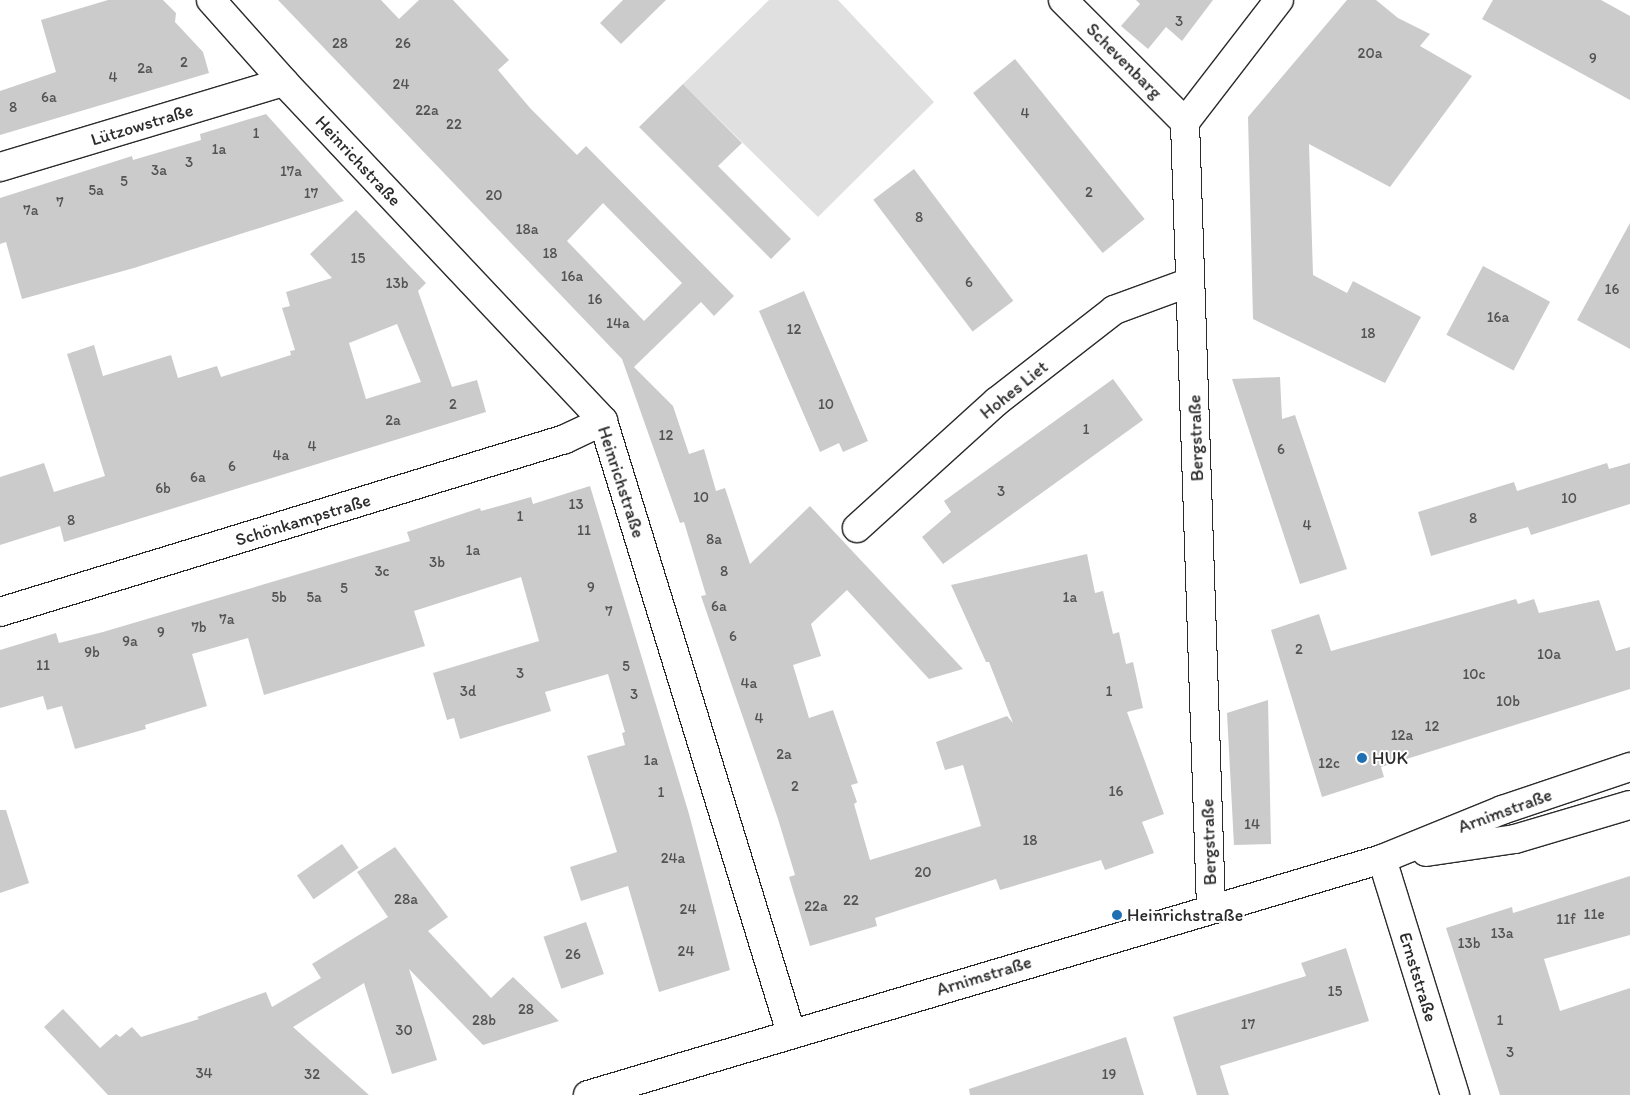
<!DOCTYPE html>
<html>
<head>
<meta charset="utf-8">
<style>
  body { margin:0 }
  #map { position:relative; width:1630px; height:1095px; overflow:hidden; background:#fff; font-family:Itim,sans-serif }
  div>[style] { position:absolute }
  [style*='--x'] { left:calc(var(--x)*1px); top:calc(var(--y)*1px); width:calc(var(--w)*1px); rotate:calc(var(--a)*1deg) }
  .green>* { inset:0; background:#e0e0e0 }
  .building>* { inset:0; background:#cbcbcb; transform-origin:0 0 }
  .roads { filter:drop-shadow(1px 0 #2b2b2b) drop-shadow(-1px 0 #2b2b2b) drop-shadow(0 1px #2b2b2b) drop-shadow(0 -1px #2b2b2b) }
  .minor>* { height:28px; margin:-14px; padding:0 14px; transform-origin:14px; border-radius:14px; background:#fff }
  .major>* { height:28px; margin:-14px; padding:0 14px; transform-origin:14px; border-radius:14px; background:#fff }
  .dots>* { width:14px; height:14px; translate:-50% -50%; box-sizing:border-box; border:2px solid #fff; border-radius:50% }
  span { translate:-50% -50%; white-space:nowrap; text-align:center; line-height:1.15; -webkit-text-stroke:4px #fff; paint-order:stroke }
  .number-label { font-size:15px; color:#535353 }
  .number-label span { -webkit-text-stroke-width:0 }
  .street-label { font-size:18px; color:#2b2b2b }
  .poi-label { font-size:18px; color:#2b2b2b }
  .left { translate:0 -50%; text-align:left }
</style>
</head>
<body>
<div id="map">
  <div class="green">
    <i style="clip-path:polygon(769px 0,838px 0,934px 102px,818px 217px,683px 84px)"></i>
  </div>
  <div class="building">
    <i style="clip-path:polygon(108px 0,163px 0,176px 13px,175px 22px,203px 52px,209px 73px,0 135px,0 91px,56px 72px,41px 20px)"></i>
    <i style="clip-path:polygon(evenodd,278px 0,381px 0,399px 19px,419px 0,453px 0,509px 60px,498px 70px,530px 108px,577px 155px,586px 146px,734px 296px,714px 316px,701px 302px,634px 367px,673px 406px,689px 454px,704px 449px,716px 491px,725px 488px,750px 564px,810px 506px,963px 669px,929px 679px,847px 590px,811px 624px,821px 656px,793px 665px,809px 718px,833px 710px,858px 783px,851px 785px,857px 802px,854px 804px,870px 860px,981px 826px,963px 765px,945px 770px,936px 742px,1007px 716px,1013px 723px,989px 662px,986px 662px,951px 585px,1087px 554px,1095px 593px,1103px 591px,1113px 634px,1119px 632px,1126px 664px,1133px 662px,1143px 708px,1127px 712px,1164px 814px,1142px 822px,1154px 853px,1105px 870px,1101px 860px,1000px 890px,996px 879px,875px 918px,877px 926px,810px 946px,789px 877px,795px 875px,778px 819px,701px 596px,706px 595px,684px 522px,680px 523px,622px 359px,278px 0,603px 203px,682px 283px,644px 321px,567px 241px,603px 203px)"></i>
    <i style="clip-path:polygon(623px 0,666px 0,621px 44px,600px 23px)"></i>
    <i style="clip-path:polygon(1136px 0,1213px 0,1182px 41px,1166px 27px,1148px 49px,1121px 26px,1140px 4px)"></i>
    <i style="clip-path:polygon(1347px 0,1376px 0,1398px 18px,1430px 34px,1420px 46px,1472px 76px,1390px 187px,1309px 144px,1313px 275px,1347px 293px,1353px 281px,1421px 317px,1385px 383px,1253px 319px,1248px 117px)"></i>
    <i style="clip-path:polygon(1493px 0,1601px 0,1630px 16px,1630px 100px,1482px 19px)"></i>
    <i style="left:1015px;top:59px;width:206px;height:54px;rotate:51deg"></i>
    <i style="clip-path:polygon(683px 84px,742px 143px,718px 166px,791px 239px,771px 259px,639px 127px)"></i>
    <i style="clip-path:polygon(266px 114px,344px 201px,134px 268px,22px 299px,6px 242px,0 244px,0 198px,132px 156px,133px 160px,201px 140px,200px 134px)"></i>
    <i style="left:914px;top:169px;width:165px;height:51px;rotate:53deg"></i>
    <i style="clip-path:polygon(evenodd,356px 210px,426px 283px,418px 291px,452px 387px,477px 380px,486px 412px,64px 542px,60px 526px,0 545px,0 477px,44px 463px,54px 492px,105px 476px,67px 354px,94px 345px,103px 376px,171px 355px,178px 378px,217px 366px,221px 377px,291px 355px,290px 351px,295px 350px,282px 308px,290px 306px,286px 292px,332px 278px,310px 254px,356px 210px,397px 324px,421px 382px,366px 399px,349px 343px,397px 324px)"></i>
    <i style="clip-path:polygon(1630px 223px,1630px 349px,1577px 320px)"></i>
    <i style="left:1483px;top:266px;width:76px;height:78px;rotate:28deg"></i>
    <i style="clip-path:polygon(804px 291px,868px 441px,843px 452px,839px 443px,820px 452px,759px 311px)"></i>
    <i style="clip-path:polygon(1280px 377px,1282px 419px,1295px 415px,1347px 569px,1300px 584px,1232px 379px)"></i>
    <i style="clip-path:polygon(1113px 379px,1143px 420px,943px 564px,922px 537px,951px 512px,944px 501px)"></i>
    <i style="clip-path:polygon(1607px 463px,1609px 469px,1630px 463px,1630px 504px,1531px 535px,1528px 527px,1431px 556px,1418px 512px,1514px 482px,1517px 491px)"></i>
    <i style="clip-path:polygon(590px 486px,689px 814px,730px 970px,659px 992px,628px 886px,581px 901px,570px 867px,617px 852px,587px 756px,625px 745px,622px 733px,625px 732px,608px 674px,545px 692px,551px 711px,460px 739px,454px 718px,447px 720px,433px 673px,539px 641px,521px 577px,414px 611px,425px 646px,264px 695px,248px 638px,192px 654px,207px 706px,145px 725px,146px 729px,75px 749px,62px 706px,47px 710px,43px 696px,0 708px,0 650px,56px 633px,59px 643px,103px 632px,410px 541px,407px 532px,480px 508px,481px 511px,531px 497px,533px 504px)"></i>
    <i style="clip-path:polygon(1516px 599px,1518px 604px,1534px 599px,1539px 613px,1599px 600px,1616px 651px,1630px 647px,1630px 689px,1381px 767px,1384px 777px,1322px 797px,1271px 630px,1319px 614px,1331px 651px)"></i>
    <i style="clip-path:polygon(1268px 700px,1271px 844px,1234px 845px,1227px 713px)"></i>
    <i style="clip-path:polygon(0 810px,6px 810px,29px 883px,0 893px)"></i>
    <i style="left:342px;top:844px;width:29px;height:55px;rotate:55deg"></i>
    <i style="clip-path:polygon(395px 847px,448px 917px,428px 931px,491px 998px,513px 977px,559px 1021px,483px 1045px,409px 969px,437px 1060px,392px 1074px,364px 983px,293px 1027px,369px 1095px,108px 1095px,44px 1027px,63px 1009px,100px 1048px,116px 1034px,120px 1037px,132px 1027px,141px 1037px,199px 1019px,197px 1017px,266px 992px,272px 1007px,321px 978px,312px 964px,388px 917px,357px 872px)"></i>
    <i style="clip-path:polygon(1630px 876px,1630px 935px,1544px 959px,1560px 1011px,1630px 988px,1630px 1095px,1500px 1095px,1446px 928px,1512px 907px,1513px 913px)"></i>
    <i style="left:586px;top:922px;width:55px;height:45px;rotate:71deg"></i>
    <i style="clip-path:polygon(1346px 948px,1369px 1021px,1220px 1066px,1229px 1095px,1197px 1095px,1173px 1017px,1306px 976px,1301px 963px)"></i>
    <i style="clip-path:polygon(1126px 1037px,1144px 1095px,970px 1095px,969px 1089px)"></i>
  </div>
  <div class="roads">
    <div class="minor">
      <i style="--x:211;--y:0;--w:110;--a:48.3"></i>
      <i style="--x:284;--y:82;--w:465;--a:46.7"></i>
      <i style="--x:603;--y:421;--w:640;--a:72.92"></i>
      <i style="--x:1063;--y:0;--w:173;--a:45"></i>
      <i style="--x:0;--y:167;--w:296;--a:-16.7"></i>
      <i style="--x:857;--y:528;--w:188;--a:-42.2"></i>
      <i style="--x:996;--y:402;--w:150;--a:-37.9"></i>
      <i style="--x:1114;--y:310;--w:81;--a:-20.2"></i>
      <i style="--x:0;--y:612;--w:591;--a:-17.02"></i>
      <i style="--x:565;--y:439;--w:42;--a:-25.3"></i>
      <i style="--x:1382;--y:859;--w:247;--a:72.8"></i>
      <i style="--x:1211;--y:907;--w:785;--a:-91.9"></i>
      <i style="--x:1185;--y:122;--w:154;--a:-52.4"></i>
    </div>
    <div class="major">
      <i style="--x:1426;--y:852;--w:90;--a:-8.3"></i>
      <i style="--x:1515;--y:839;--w:120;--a:-16.5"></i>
      <i style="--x:588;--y:1095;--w:828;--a:-16.55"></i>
      <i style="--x:1382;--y:859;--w:130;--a:-22.2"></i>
      <i style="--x:1502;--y:810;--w:135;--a:-18.6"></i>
    </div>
  </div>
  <div class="dots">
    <i style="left:1362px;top:758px;background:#1f6fb2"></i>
    <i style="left:1117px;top:915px;background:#1f6fb2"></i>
  </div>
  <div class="number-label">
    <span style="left:1179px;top:22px">3</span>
    <span style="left:340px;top:44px">28</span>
    <span style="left:403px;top:44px">26</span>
    <span style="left:1370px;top:54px">20a</span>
    <span style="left:1593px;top:59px">9</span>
    <span style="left:184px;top:63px">2</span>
    <span style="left:145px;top:69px">2a</span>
    <span style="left:113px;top:78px">4</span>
    <span style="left:401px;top:85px">24</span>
    <span style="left:49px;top:98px">6a</span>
    <span style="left:13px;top:108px">8</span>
    <span style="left:427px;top:111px">22a</span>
    <span style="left:1025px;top:114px">4</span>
    <span style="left:454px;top:125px">22</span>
    <span style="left:256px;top:134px">1</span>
    <span style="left:219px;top:150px">1a</span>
    <span style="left:189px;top:163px">3</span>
    <span style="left:159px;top:171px">3a</span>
    <span style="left:291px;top:172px">17a</span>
    <span style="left:124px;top:182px">5</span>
    <span style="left:96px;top:191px">5a</span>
    <span style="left:1089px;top:193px">2</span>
    <span style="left:311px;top:194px">17</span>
    <span style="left:494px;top:196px">20</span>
    <span style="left:60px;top:203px">7</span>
    <span style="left:31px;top:211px">7a</span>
    <span style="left:919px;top:218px">8</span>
    <span style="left:527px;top:230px">18a</span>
    <span style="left:550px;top:254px">18</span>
    <span style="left:358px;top:259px">15</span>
    <span style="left:572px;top:277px">16a</span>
    <span style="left:969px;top:283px">6</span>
    <span style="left:397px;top:284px">13b</span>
    <span style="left:1612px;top:290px">16</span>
    <span style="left:595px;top:300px">16</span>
    <span style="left:1498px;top:318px">16a</span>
    <span style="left:618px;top:324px">14a</span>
    <span style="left:794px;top:330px">12</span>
    <span style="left:1368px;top:334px">18</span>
    <span style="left:453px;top:405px">2</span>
    <span style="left:826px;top:405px">10</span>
    <span style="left:393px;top:421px">2a</span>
    <span style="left:1086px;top:430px">1</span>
    <span style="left:666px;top:436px">12</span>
    <span style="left:312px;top:447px">4</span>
    <span style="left:1281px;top:450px">6</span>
    <span style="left:281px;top:456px">4a</span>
    <span style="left:232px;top:467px">6</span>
    <span style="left:198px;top:478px">6a</span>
    <span style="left:163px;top:489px">6b</span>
    <span style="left:1001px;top:492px">3</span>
    <span style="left:701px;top:498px">10</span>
    <span style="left:1569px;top:499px">10</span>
    <span style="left:576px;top:505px">13</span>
    <span style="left:520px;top:517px">1</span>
    <span style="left:1473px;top:519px">8</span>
    <span style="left:71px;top:521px">8</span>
    <span style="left:1307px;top:526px">4</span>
    <span style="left:584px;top:531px">11</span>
    <span style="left:714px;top:540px">8a</span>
    <span style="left:473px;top:551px">1a</span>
    <span style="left:437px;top:563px">3b</span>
    <span style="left:382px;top:572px">3c</span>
    <span style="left:724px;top:572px">8</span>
    <span style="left:591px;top:588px">9</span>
    <span style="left:344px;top:589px">5</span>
    <span style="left:279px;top:598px">5b</span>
    <span style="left:314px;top:598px">5a</span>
    <span style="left:1070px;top:598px">1a</span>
    <span style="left:719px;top:607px">6a</span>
    <span style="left:609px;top:612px">7</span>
    <span style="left:227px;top:620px">7a</span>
    <span style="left:199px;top:628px">7b</span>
    <span style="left:161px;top:633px">9</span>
    <span style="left:733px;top:637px">6</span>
    <span style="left:130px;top:642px">9a</span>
    <span style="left:1299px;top:650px">2</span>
    <span style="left:92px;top:653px">9b</span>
    <span style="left:1549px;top:655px">10a</span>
    <span style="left:43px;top:666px">11</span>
    <span style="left:626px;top:667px">5</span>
    <span style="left:520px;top:674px">3</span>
    <span style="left:1474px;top:675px">10c</span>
    <span style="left:749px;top:684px">4a</span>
    <span style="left:468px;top:692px">3d</span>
    <span style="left:1109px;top:692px">1</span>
    <span style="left:634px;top:695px">3</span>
    <span style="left:1508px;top:702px">10b</span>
    <span style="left:759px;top:719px">4</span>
    <span style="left:1432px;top:727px">12</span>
    <span style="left:1402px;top:736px">12a</span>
    <span style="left:784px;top:755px">2a</span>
    <span style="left:651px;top:761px">1a</span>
    <span style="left:1329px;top:764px">12c</span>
    <span style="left:795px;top:787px">2</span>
    <span style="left:1116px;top:792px">16</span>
    <span style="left:661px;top:793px">1</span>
    <span style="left:1252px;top:825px">14</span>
    <span style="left:1030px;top:841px">18</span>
    <span style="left:673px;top:859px">24a</span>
    <span style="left:923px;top:873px">20</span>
    <span style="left:406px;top:900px">28a</span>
    <span style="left:851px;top:901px">22</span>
    <span style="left:816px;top:907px">22a</span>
    <span style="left:688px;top:910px">24</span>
    <span style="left:1594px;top:915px">11e</span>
    <span style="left:1566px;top:920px">11f</span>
    <span style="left:1502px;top:934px">13a</span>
    <span style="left:1469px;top:944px">13b</span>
    <span style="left:686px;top:952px">24</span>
    <span style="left:573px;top:955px">26</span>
    <span style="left:1335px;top:992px">15</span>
    <span style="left:526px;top:1010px">28</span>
    <span style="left:484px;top:1021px">28b</span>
    <span style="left:1500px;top:1021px">1</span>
    <span style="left:1248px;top:1025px">17</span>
    <span style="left:404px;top:1031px">30</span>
    <span style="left:1510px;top:1053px">3</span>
    <span style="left:204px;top:1074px">34</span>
    <span style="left:312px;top:1075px">32</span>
    <span style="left:1109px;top:1075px">19</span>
  </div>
  <div class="street-label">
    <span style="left:1124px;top:61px;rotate:45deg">Schevenbarg</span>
    <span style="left:142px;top:125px;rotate:-17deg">Lützowstraße</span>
    <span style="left:358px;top:161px;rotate:47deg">Heinrichstraße</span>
    <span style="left:1014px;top:390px;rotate:-39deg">Hohes Liet</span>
    <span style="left:1196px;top:438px;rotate:-92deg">Bergstraße</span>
    <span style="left:621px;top:482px;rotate:72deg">Heinrichstraße</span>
    <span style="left:303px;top:520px;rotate:-17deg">Schönkampstraße</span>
    <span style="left:1505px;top:811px;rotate:-20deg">Arnimstraße</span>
    <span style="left:1209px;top:842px;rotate:-92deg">Bergstraße</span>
    <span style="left:984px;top:976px;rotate:-17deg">Arnimstraße</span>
    <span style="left:1418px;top:977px;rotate:73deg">Ernststraße</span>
  </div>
  <div class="poi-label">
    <span class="left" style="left:1372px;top:758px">HUK</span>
    <span class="left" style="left:1127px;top:915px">Heinrichstraße</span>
  </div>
</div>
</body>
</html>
